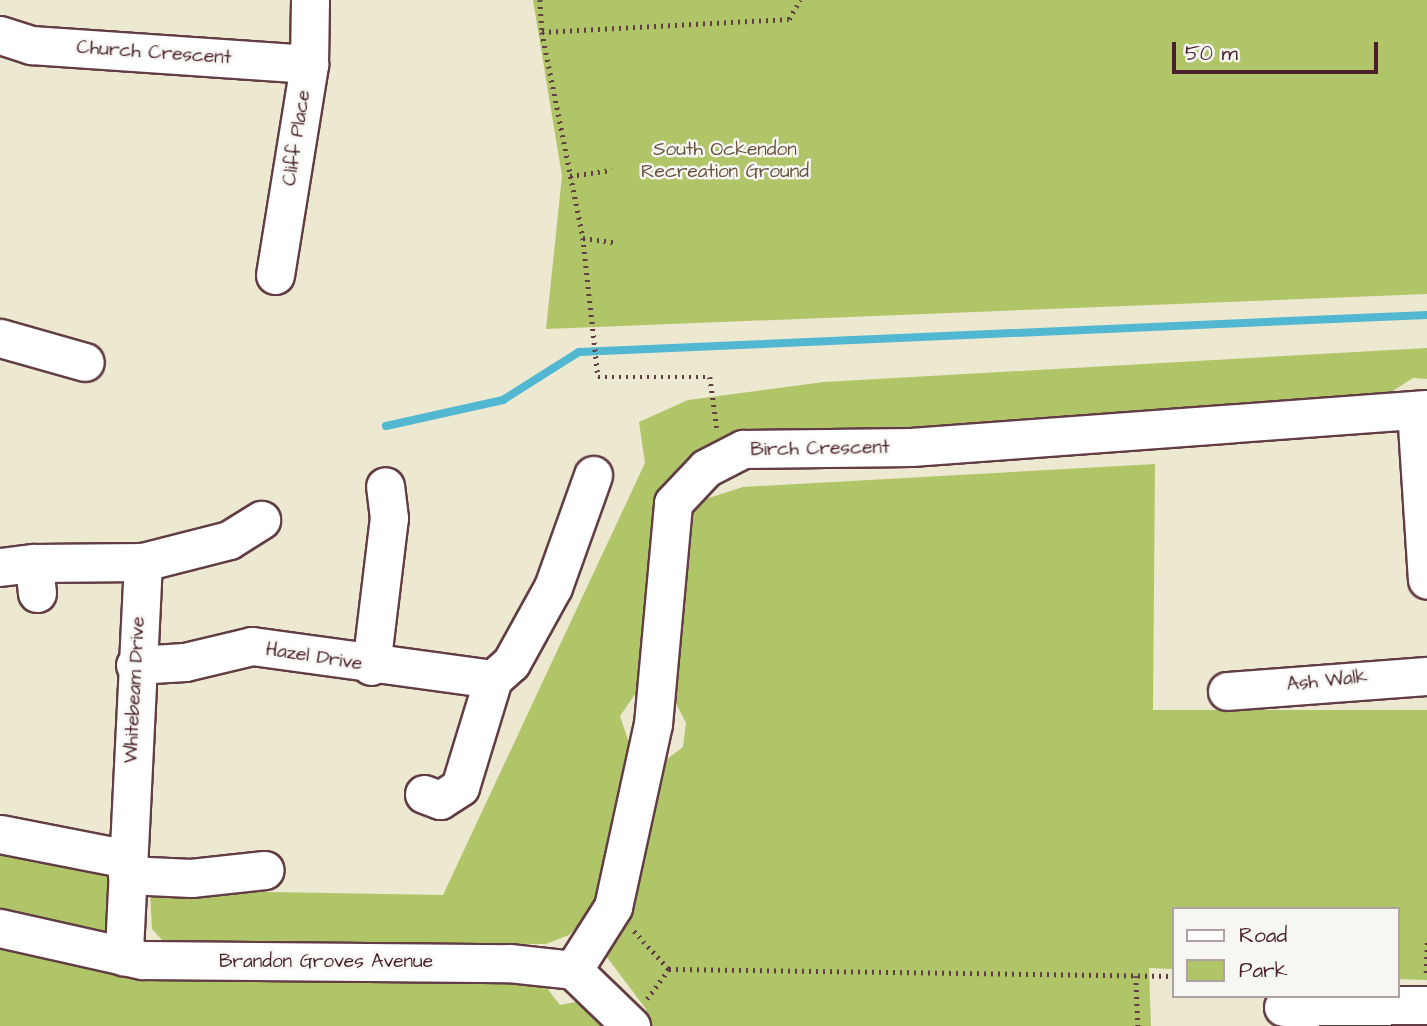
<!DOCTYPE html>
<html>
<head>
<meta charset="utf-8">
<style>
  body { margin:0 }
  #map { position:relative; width:1427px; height:1026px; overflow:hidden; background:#ede8d0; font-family:"Architects Daughter",sans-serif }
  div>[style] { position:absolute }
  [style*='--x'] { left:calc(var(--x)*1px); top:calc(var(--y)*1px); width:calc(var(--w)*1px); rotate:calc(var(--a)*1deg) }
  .green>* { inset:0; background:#b0c468; transform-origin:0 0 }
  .stream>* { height:8px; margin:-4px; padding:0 4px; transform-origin:4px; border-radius:4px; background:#52b8d1 }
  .path>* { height:4.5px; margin-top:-2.25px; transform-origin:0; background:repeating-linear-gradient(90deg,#623d44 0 2px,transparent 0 7px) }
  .roads { filter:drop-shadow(2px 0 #623d44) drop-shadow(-2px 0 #623d44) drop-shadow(0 2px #623d44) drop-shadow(0 -2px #623d44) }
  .minor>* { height:37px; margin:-18.5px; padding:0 18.5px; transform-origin:18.5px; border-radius:18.5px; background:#fff }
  span { translate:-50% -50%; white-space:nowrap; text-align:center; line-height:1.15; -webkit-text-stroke:5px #f6f6f2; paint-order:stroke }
  .street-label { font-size:19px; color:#4a1f2b }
  .park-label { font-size:19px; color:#69513d }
  .legend { position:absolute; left:1172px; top:907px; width:228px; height:91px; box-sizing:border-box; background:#f6f6f2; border:2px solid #b1a0a2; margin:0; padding:9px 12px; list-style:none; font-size:21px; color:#4a1f2b }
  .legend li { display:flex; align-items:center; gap:14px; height:35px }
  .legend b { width:35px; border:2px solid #b1a0a2 }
  .scale { position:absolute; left:1172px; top:42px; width:206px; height:32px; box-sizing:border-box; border:4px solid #4a1f2b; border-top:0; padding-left:9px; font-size:21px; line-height:24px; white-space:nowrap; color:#4a1f2b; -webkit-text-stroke:5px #f6f6f2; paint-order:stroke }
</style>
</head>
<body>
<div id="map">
  <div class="green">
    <i style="clip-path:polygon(533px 0,1427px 0,1427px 294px,546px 329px,562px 176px)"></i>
    <i style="clip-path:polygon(1427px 348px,1427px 379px,1413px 378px,1388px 394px,698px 455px,644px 681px,620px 716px,632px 752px,595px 908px,569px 935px,546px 944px,164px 942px,152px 929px,150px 890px,443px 895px,645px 463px,639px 422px,688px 400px,824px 382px)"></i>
    <i style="clip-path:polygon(1155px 464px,1153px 710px,1427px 710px,1427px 980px,1397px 979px,1397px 909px,1173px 909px,1173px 969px,1149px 968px,1151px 1026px,650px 1026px,646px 1009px,606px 956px,653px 770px,683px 747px,686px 723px,666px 684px,684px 506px,743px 487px)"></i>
    <i style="left:0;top:849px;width:128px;height:65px;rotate:9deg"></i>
    <i style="clip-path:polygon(0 937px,536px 974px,560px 1005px,581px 1001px,603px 1026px,0 1026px)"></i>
  </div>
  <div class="stream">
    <i style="--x:386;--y:426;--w:120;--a:-12.5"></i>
    <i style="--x:503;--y:400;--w:90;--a:-32.3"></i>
    <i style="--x:579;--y:352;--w:849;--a:-2.5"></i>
  </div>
  <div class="path">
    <i style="--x:540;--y:0;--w:32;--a:86"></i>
    <i style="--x:542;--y:32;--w:247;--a:-3"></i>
    <i style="--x:789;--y:19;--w:22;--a:-60"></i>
    <i style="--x:542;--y:32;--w:210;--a:78.7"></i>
    <i style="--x:583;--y:238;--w:140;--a:83.8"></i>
    <i style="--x:598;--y:377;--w:112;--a:0"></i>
    <i style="--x:710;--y:377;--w:51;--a:82.2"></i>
    <i style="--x:570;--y:176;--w:42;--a:-8.1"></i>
    <i style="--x:583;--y:238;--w:34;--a:8"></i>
    <i style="--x:634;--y:931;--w:52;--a:47.4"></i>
    <i style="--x:669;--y:969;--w:504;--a:0.8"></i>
    <i style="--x:1426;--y:973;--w:33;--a:-88"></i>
    <i style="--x:1136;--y:976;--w:50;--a:87.7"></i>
    <i style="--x:647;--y:999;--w:37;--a:-54"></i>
  </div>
  <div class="roads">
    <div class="minor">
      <i style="--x:0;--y:35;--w:33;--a:18"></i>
      <i style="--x:31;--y:45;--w:279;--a:3.9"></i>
      <i style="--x:275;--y:275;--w:214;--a:-80.8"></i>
      <i style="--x:309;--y:64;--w:64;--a:-89.1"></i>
      <i style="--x:0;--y:338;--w:88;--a:15.8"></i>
      <i style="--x:1416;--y:410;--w:170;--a:86.3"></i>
      <i style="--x:143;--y:562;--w:89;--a:-14.3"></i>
      <i style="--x:229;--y:540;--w:38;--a:-32"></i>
      <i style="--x:0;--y:567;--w:34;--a:-7"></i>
      <i style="--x:37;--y:593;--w:30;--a:-96"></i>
      <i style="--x:34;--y:563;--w:109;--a:-0.5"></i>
      <i style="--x:143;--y:562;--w:395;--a:92.8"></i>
      <i style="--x:135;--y:665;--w:50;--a:-3.4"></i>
      <i style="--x:185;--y:662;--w:69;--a:-13.4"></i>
      <i style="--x:252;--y:646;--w:243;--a:7.8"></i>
      <i style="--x:371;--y:666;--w:149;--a:-83.1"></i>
      <i style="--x:389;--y:518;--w:32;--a:-97"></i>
      <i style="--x:1227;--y:691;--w:201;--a:-4.3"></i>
      <i style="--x:424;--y:794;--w:17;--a:21"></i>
      <i style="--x:440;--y:800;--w:24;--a:-33"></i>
      <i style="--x:460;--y:787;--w:113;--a:-73"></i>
      <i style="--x:493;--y:679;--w:24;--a:-42"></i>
      <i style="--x:511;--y:663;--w:87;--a:-61.1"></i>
      <i style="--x:553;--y:587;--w:119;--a:-70.3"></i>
      <i style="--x:0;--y:834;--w:130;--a:11.1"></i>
      <i style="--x:127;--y:875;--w:64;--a:2.7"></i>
      <i style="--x:191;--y:878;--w:74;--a:-6.2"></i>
      <i style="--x:0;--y:928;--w:146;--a:12.7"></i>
      <i style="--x:142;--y:960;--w:367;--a:0.5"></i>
      <i style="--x:509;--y:963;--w:64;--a:6.2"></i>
      <i style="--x:573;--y:970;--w:81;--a:44"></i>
      <i style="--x:573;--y:970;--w:75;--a:-57.6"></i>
      <i style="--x:613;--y:907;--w:187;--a:-77.7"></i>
      <i style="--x:653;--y:724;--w:222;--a:-84.8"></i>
      <i style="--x:673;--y:503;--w:48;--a:-46.7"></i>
      <i style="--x:706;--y:468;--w:42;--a:-27.2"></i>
      <i style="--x:743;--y:449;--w:168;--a:-0.7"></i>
      <i style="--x:911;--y:447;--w:517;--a:-4.21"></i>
      <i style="--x:1283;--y:1007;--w:144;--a:-0.8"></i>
    </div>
  </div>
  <div class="street-label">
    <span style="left:154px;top:53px;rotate:4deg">Church Crescent</span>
    <span style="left:297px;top:138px;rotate:-81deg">Cliff Place</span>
    <span style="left:820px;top:449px;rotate:-1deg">Birch Crescent</span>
    <span style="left:314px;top:657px;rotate:9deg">Hazel Drive</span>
    <span style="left:1327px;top:681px;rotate:-6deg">Ash Walk</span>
    <span style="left:135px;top:690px;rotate:-87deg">Whitebeam Drive</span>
    <span style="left:326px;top:962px">Brandon Groves Avenue</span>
  </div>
  <div class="park-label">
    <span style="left:725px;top:161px">South Ockendon<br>Recreation Ground</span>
  </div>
  <ul class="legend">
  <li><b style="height:9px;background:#fff"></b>Road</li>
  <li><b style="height:19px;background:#b0c468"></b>Park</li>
  </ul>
  <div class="scale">50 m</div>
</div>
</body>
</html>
